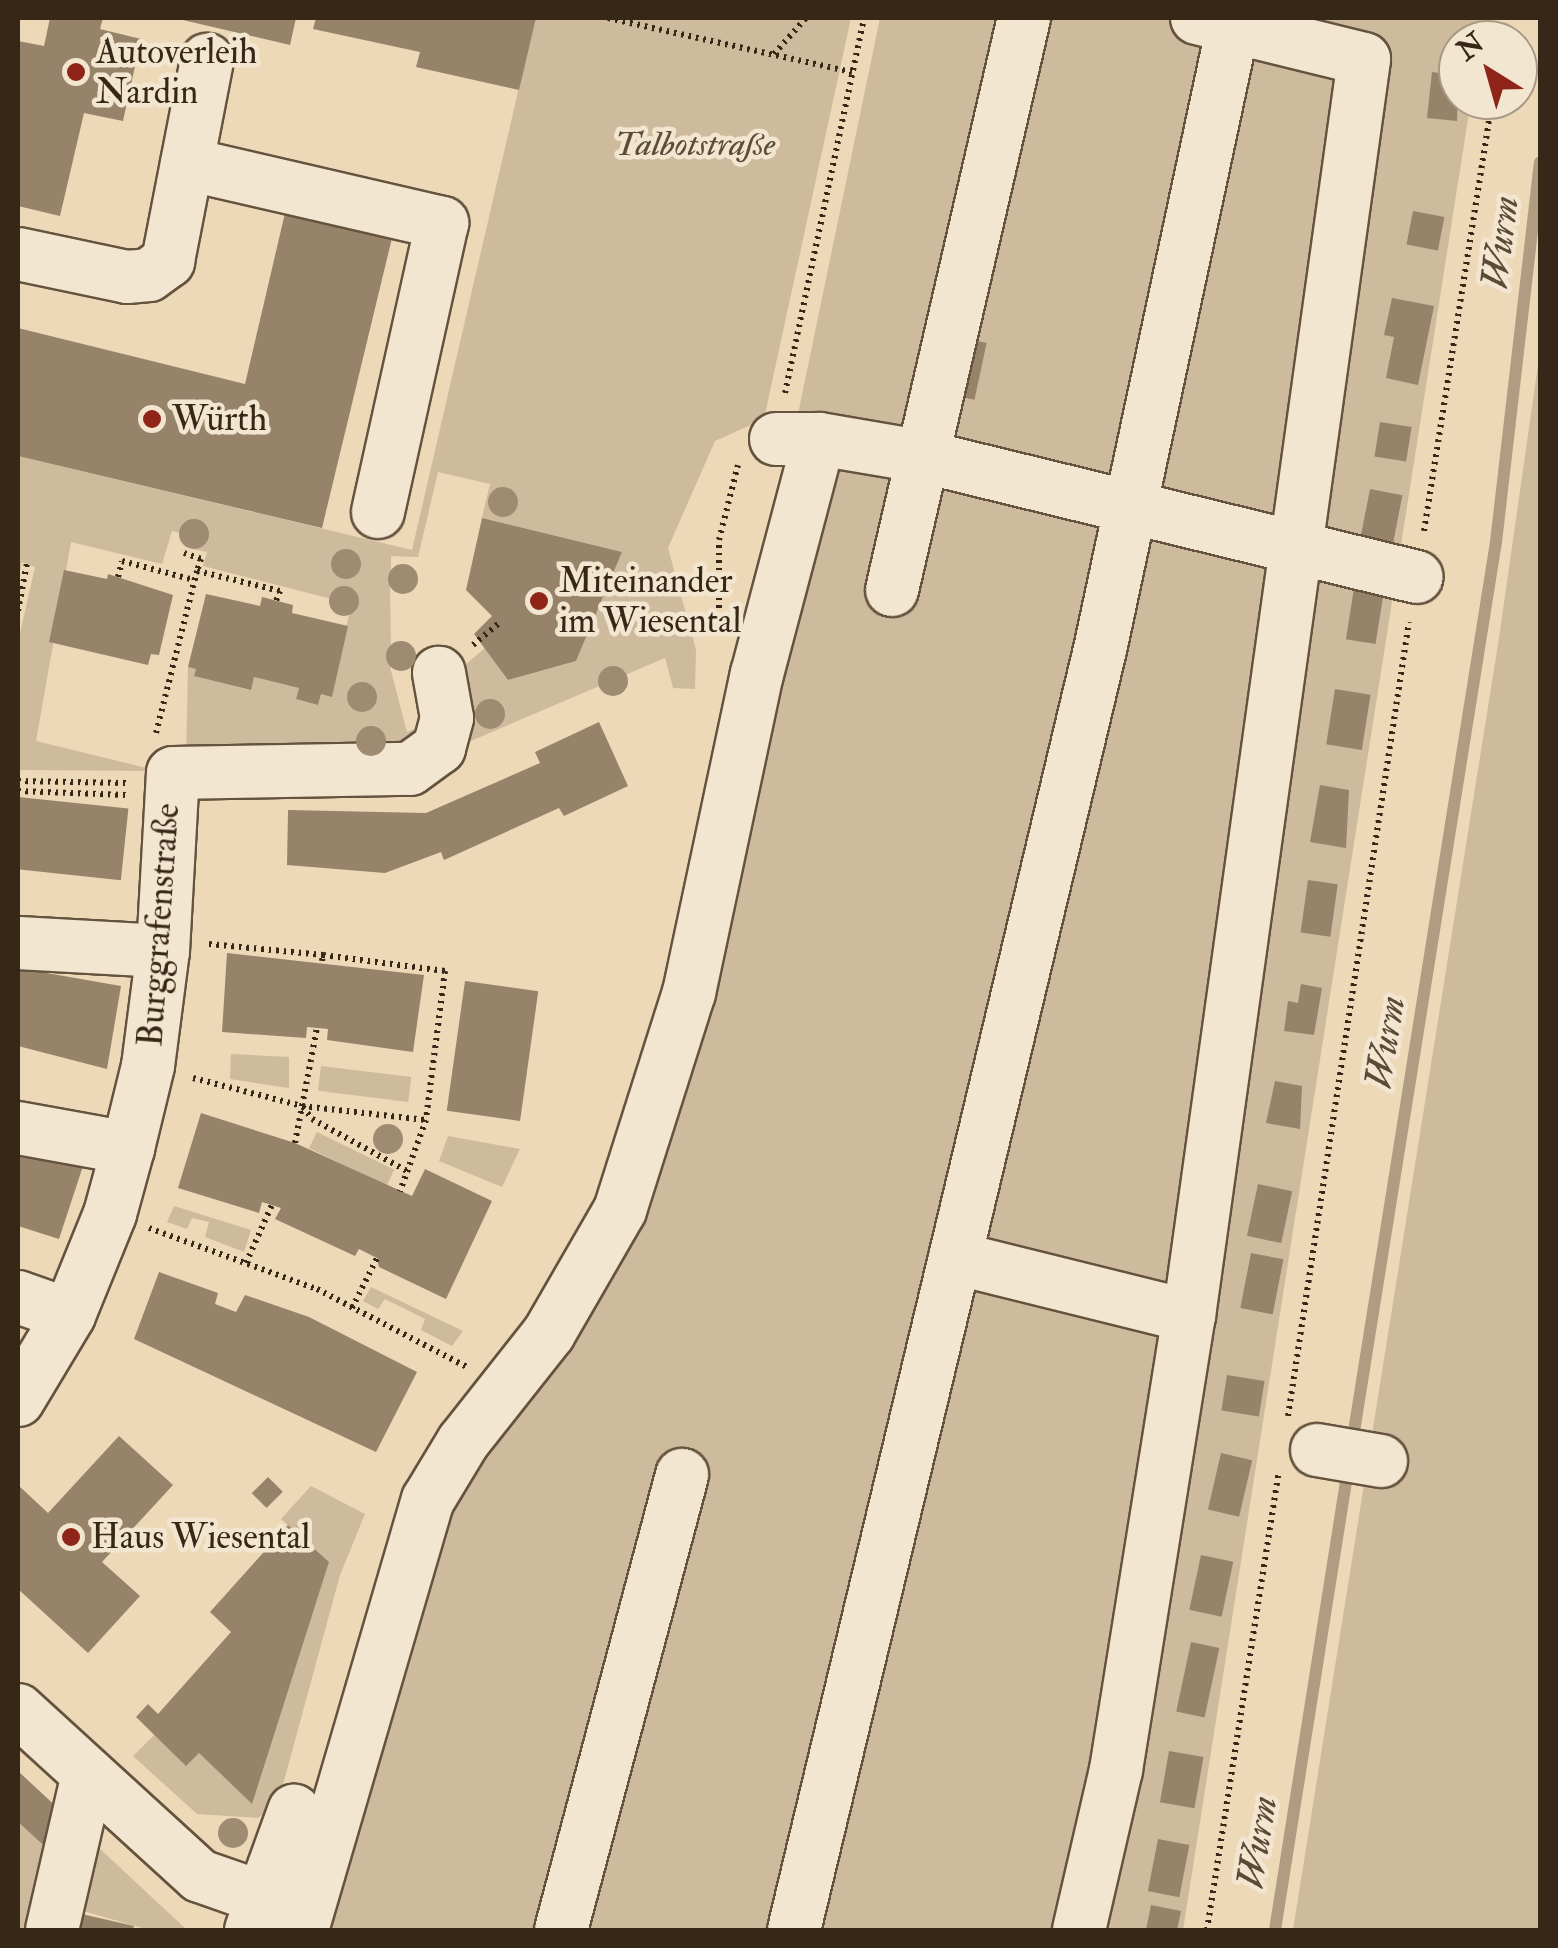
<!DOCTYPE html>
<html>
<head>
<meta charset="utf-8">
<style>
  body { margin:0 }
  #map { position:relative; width:1558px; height:1948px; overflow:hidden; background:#edd8b8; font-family:"IM FELL Double Pica",serif }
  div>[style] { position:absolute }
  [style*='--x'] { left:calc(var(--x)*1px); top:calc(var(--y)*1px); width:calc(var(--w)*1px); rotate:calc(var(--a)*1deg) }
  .green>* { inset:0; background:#ceba9c; transform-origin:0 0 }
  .stream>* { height:12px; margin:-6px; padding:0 6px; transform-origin:6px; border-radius:6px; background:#af9c81 }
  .building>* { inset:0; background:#96836a; transform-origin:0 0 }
  .path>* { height:6px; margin-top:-3px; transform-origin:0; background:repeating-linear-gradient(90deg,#372716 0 2.5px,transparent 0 7.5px) }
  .roads { filter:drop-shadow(2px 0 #64533e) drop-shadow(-2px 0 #64533e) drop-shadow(0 2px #64533e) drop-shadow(0 -2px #64533e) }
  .minor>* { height:52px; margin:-26px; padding:0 26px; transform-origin:26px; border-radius:26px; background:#f3e6d1 }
  .trees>* { width:30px; height:30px; margin:-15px; border-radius:50%; background:#9e8b72 }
  .dots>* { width:28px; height:28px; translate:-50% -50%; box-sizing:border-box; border:5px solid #f3e6d1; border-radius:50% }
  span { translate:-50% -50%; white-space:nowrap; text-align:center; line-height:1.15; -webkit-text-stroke:9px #f3e6d1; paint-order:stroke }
  .poi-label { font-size:35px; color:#372716 }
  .left { translate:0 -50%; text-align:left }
  .park-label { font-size:35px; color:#5d4c38; font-style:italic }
  .street-label { font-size:35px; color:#372716 }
  .water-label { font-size:38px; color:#5b4a36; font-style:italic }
  .frame { position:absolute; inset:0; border:20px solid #372716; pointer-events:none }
  .north { position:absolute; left:1438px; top:20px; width:100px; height:100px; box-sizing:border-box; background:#f3e6d1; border:2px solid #a89a86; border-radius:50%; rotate:323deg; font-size:28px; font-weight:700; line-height:40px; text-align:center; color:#372716 }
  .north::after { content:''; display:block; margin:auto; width:35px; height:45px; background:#8f2418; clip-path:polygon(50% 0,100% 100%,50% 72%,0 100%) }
</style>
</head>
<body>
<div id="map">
  <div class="green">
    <i style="clip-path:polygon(535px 18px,851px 18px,764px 419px,715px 441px,668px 548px,696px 650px,695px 689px,673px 688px,665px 658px,459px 746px,458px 671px,485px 648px,508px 680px,576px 661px,622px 552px,482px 518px,490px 484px,438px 472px,418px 557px,391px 556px,391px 570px,417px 572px,415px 586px,390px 584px,391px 650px,412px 646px,415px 661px,390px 667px,407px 732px,425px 725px,422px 742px,186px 761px,188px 667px,196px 669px,195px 676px,250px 690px,254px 677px,299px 688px,296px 699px,318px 705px,321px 694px,332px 696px,351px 604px,203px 566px,207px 552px,193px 549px,197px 537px,172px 531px,162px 564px,71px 542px,36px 741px,159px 771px,18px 770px,18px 642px,35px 567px,22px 562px,18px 580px,18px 456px,412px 550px)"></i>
    <i style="clip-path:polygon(880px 18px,1484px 18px,1480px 40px,1458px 40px,1458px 100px,1471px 100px,1183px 1930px,278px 1930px,389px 1536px,410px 1488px,539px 1307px,597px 1202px,632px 1117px,751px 641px)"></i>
    <i style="clip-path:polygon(1540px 351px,1540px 1930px,1293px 1930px,1499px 638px)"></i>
    <i style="clip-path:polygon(231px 1054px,289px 1057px,289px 1088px,230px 1079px)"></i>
    <i style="left:321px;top:1066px;width:91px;height:25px;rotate:7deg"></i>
    <i style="left:317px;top:1132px;width:86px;height:18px;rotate:26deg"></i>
    <i style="clip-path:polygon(448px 1136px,520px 1149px,502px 1187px,439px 1161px)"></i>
    <i style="clip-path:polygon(174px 1206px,251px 1230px,244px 1252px,205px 1237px,209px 1222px,192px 1218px,187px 1229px,167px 1222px)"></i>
    <i style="clip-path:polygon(371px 1287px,463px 1331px,452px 1346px,421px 1330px,425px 1319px,385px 1299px,378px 1309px,363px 1301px)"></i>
    <i style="clip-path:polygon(311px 1486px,365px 1514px,340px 1575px,278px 1803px,258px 1818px,197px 1814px,133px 1756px,155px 1734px,199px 1753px,251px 1803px,329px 1562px,281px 1519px)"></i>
    <i style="clip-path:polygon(18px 1822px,52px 1853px,35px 1930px,18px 1930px)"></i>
    <i style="clip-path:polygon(83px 1833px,187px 1930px,149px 1930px,66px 1906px)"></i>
  </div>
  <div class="stream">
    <i style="--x:1352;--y:1444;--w:913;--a:-80.93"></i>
    <i style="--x:1496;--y:542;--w:382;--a:-83.4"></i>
    <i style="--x:1275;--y:1930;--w:467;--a:-81"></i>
  </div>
  <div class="building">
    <i style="clip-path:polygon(50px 18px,103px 18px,100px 29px,141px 39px,123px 121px,84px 113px,60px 216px,18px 206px,18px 41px,44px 46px)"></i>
    <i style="clip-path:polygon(174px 18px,296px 18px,290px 45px)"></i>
    <i style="clip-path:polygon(316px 18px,427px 19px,536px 18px,519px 90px,416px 67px,420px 52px,313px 29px)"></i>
    <i style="clip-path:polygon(1432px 72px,1458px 76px,1457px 121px,1427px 118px)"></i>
    <i style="left:1413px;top:211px;width:32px;height:34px;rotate:11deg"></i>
    <i style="clip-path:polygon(285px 213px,392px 238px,322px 528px,18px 456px,18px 328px,245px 384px)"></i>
    <i style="clip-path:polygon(1392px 298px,1434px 306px,1418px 385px,1386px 378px,1394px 337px,1384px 335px)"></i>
    <i style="left:968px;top:339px;width:19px;height:58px;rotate:12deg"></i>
    <i style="left:1380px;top:422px;width:32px;height:35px;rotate:9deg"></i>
    <i style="left:1370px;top:489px;width:33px;height:64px;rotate:11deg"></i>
    <i style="clip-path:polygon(482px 518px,622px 552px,576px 661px,508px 680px,474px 634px,492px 616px,466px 590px)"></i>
    <i style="clip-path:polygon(64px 570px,107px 579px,108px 574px,173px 595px,159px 655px,151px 654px,148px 665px,49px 642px)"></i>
    <i style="left:1355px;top:582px;width:30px;height:58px;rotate:9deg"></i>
    <i style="clip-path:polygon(206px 594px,260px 606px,262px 597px,293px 605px,292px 613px,348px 626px,332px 697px,321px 694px,318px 705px,296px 699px,299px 688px,254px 677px,251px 690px,194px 676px,196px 669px,188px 667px)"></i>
    <i style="left:1335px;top:689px;width:36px;height:56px;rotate:9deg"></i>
    <i style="clip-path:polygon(599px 722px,628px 786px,564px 816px,559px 808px,444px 860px,441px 852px,385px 873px,287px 865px,288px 810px,426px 813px,540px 763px,535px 752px)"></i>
    <i style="clip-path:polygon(1320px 785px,1349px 790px,1346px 848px,1310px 842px)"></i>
    <i style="left:18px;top:797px;width:111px;height:72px;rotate:6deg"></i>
    <i style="left:1308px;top:880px;width:30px;height:53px;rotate:8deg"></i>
    <i style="clip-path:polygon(227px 953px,424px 975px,413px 1052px,327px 1040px,328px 1029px,307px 1027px,306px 1038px,222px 1032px)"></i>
    <i style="clip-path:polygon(18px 968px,121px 986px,107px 1069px,18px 1046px)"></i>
    <i style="left:465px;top:981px;width:74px;height:131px;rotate:8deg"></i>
    <i style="clip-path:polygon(1301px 984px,1322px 988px,1314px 1035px,1284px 1031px,1288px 1001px,1298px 1003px)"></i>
    <i style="clip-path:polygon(1275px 1081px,1302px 1086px,1300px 1129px,1266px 1123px)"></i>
    <i style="clip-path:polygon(201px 1113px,295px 1143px,412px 1196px,425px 1169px,492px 1201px,446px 1299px,379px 1267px,377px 1258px,359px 1249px,355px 1256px,275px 1219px,281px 1208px,262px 1202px,259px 1213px,178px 1188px)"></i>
    <i style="clip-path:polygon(18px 1145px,85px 1160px,59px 1239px,18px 1226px)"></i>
    <i style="left:1258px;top:1184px;width:35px;height:53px;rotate:12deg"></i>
    <i style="left:1251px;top:1253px;width:33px;height:56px;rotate:11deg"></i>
    <i style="clip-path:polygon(159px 1272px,218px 1293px,215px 1304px,236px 1312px,245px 1295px,309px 1317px,417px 1372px,376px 1452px,134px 1339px)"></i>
    <i style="left:1227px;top:1375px;width:38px;height:36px;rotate:9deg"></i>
    <i style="clip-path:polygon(119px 1436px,173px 1485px,102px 1562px,140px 1596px,88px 1653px,18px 1589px,18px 1485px,48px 1513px)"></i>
    <i style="left:1221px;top:1453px;width:32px;height:58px;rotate:13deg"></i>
    <i style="left:268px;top:1477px;width:21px;height:23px;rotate:45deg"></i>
    <i style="clip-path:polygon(288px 1525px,329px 1562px,252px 1804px,199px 1753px,186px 1766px,136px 1717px,148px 1704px,158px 1714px,231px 1632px,210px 1612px)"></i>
    <i style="left:1201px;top:1555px;width:33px;height:56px;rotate:12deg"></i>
    <i style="left:1191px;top:1642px;width:29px;height:71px;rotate:12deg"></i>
    <i style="left:1169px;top:1751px;width:35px;height:52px;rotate:10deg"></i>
    <i style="clip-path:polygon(18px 1771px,62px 1812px,52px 1853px,18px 1822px)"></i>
    <i style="left:1158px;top:1839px;width:32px;height:53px;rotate:11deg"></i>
    <i style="clip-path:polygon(1151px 1905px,1181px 1911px,1177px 1930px,1146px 1930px)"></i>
    <i style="clip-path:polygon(73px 1912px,134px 1926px,133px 1930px,69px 1930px)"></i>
  </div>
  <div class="path">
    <i style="--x:608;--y:18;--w:250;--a:12.5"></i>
    <i style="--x:1497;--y:40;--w:22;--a:-85"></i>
    <i style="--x:774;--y:54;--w:48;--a:-48.4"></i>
    <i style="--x:785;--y:393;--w:383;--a:-78.1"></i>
    <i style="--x:1424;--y:531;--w:436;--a:-81"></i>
    <i style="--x:184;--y:553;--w:18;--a:19"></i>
    <i style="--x:201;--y:559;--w:13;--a:108"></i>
    <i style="--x:118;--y:577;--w:16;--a:-76"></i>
    <i style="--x:122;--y:561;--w:74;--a:14.8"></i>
    <i style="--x:18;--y:611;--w:49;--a:-79.4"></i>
    <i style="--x:719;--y:630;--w:90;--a:-90"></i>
    <i style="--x:719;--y:540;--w:77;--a:-75.8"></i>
    <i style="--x:473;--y:645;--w:34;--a:-40"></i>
    <i style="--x:156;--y:733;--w:167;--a:-75.8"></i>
    <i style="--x:197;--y:571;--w:85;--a:13.5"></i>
    <i style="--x:280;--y:591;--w:11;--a:112"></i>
    <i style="--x:18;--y:781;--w:108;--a:1.1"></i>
    <i style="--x:18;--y:791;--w:108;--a:2.1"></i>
    <i style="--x:209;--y:944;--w:115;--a:5.5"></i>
    <i style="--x:322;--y:961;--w:6;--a:-81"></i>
    <i style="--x:323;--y:955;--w:123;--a:7.5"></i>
    <i style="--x:445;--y:971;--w:150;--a:97.3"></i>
    <i style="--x:426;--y:1120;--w:76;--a:110.1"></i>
    <i style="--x:193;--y:1078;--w:113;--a:14.4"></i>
    <i style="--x:302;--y:1106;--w:125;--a:6.4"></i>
    <i style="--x:303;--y:1107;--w:15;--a:53"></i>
    <i style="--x:312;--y:1119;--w:108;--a:28.7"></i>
    <i style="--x:295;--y:1143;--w:117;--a:-79.2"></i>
    <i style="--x:149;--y:1228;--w:179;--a:20"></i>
    <i style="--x:317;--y:1289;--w:169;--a:27.5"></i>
    <i style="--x:246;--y:1263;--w:64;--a:-65.9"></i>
    <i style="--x:352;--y:1308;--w:56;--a:-63.4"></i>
    <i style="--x:1288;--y:1416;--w:803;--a:-81.34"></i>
    <i style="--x:1207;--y:1930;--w:464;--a:-81.1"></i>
  </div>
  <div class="roads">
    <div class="minor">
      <i style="--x:187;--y:164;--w:262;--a:13"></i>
      <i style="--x:442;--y:223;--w:296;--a:102.5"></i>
      <i style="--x:18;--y:254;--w:111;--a:11.9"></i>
      <i style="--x:127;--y:277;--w:22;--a:-5"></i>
      <i style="--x:149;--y:275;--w:24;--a:-36"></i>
      <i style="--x:168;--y:261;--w:205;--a:-79"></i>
      <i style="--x:776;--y:439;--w:43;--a:0"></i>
      <i style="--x:819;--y:439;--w:108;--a:9.6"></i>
      <i style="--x:925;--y:457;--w:506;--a:13.71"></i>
      <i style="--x:892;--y:590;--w:587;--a:-77.01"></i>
      <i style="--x:18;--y:943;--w:145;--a:3.2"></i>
      <i style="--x:18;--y:1128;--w:112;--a:10.3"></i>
      <i style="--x:18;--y:1297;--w:54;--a:19.4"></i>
      <i style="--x:1189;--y:1316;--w:241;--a:-166.1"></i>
      <i style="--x:955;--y:1258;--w:630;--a:-76.6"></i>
      <i style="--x:1101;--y:645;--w:633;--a:-77.96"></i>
      <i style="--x:18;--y:1400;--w:99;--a:-59"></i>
      <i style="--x:69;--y:1315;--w:109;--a:-67.9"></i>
      <i style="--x:110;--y:1214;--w:68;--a:-74.7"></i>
      <i style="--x:128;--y:1148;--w:84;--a:-76.3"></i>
      <i style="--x:148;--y:1066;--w:116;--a:-82.6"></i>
      <i style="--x:163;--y:951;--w:178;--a:-86.8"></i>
      <i style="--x:173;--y:773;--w:237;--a:-1"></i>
      <i style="--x:410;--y:769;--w:36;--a:-36"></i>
      <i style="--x:439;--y:748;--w:31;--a:-75"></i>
      <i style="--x:447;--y:718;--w:46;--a:-100.1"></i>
      <i style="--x:1317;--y:1450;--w:65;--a:9.8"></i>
      <i style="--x:18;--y:1710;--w:246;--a:42.4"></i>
      <i style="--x:200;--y:1876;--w:64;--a:19.3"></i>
      <i style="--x:52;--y:1930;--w:160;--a:-77"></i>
      <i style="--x:251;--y:1930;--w:127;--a:-70.1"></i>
      <i style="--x:302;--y:1930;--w:448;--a:-73.7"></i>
      <i style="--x:428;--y:1500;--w:68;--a:-58.9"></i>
      <i style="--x:463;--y:1442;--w:139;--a:-51.7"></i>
      <i style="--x:549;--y:1333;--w:142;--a:-60"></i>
      <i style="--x:620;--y:1210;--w:228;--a:-72.4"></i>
      <i style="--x:689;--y:993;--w:326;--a:-78"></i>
      <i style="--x:757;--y:674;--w:243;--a:-75.2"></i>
      <i style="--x:561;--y:1930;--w:471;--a:-75.1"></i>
      <i style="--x:794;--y:1930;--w:691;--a:-76.53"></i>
      <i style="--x:1079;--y:1930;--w:164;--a:-77"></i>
      <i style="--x:1116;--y:1770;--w:460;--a:-80.9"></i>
      <i style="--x:1189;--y:1316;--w:1269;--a:-82.07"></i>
      <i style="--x:1364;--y:59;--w:172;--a:-166.2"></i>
    </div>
  </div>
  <div class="trees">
    <i style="left:503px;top:502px"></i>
    <i style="left:194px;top:534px"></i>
    <i style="left:346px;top:564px"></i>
    <i style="left:403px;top:579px"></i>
    <i style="left:344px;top:601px"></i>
    <i style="left:401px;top:656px"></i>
    <i style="left:613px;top:681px"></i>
    <i style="left:362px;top:697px"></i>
    <i style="left:490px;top:714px"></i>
    <i style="left:371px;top:741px"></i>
    <i style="left:388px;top:1139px"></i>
    <i style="left:233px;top:1833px"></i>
  </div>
  <div class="dots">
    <i style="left:76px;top:72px;background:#8f2418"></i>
    <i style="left:152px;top:419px;background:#8f2418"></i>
    <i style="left:539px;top:601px;background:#8f2418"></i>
    <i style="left:71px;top:1537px;background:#8f2418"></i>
  </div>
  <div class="poi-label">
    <span class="left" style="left:96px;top:72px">Autoverleih<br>Nardin</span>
    <span class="left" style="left:172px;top:419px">Würth</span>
    <span class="left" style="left:559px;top:601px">Miteinander<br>im Wiesental</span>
    <span class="left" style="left:91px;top:1537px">Haus Wiesental</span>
  </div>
  <div class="park-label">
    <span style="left:695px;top:144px">Talbotstraße</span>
  </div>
  <div class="street-label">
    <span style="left:159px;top:925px;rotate:-86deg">Burggrafenstraße</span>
  </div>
  <div class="water-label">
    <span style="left:1501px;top:243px;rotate:-83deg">Wurm</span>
    <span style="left:1386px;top:1043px;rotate:-81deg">Wurm</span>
    <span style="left:1258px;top:1843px;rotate:-81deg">Wurm</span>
  </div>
  <div class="frame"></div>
  <div class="north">N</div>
</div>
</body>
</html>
